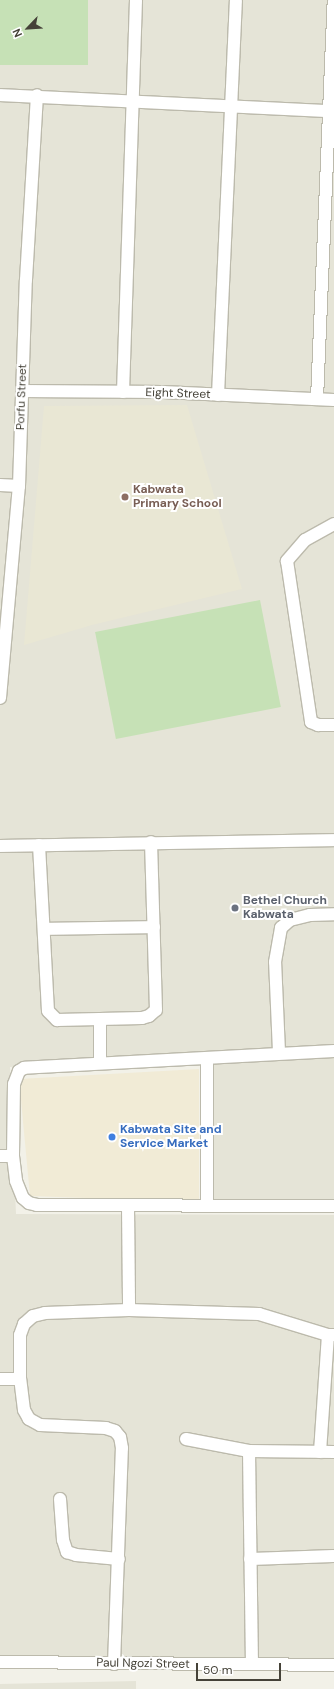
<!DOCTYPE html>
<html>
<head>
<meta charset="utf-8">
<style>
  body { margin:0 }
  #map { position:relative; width:334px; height:1689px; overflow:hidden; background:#f2f1e8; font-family:"DM Sans",sans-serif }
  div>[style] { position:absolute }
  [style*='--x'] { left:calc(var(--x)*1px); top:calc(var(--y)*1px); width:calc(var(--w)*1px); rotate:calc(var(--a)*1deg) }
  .residential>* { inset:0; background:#e5e4d7 }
  .commercial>* { inset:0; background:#f1ebd6 }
  .education>* { inset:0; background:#e9e7d4 }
  .green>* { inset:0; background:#c6e1b6; transform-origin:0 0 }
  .roads { filter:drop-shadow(1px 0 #bcbaac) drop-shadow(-1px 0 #bcbaac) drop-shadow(0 1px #bcbaac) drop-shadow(0 -1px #bcbaac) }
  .street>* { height:12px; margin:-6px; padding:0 6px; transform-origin:6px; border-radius:6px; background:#fff }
  .dots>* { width:11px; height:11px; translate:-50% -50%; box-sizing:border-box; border:2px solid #fff; border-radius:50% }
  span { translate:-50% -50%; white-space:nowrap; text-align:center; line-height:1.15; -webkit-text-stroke:4px #fff; paint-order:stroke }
  .street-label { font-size:12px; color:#454238 }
  .education-label { font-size:12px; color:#785e54; font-weight:700 }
  .left { translate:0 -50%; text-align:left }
  .worship-label { font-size:12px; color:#5b616d; font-weight:700 }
  .shop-label { font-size:12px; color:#366cbe; font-weight:700 }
  .north { position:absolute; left:8px; top:8px; width:40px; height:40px; -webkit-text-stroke:3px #fff; paint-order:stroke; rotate:245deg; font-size:11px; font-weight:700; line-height:16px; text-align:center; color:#454238 }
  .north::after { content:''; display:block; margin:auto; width:14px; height:18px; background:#454238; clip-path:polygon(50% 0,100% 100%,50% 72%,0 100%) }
  .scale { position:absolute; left:196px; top:1663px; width:85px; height:18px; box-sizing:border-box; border:2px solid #454238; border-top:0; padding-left:5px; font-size:12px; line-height:14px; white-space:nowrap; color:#454238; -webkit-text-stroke:3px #fff; paint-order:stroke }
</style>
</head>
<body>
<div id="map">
  <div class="residential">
    <i style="clip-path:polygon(0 0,334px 0,334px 1211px,212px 1202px,210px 1057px,10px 1067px,16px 1214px,334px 1215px,334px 1663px,0 1661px)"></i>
    <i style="clip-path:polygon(136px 1681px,136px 1689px,0 1689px,0 1684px)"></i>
  </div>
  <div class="commercial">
    <i style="clip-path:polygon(199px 1069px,199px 1202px,30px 1196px,19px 1079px)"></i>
  </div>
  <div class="education">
    <i style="clip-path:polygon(187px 405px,242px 589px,92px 625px,24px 645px,44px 406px)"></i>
  </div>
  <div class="green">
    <i style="left:0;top:0;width:88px;height:65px"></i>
    <i style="left:260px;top:600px;width:109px;height:168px;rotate:79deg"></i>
  </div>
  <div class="roads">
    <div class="street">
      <i style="--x:0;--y:95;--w:330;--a:2.8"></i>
      <i style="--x:22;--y:391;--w:141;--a:0.4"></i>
      <i style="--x:163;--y:392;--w:171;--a:2.7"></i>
      <i style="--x:123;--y:392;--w:392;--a:-88.1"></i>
      <i style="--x:218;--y:395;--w:395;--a:-87.4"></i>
      <i style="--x:317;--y:399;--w:398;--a:-87.6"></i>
      <i style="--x:0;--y:485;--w:19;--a:3"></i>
      <i style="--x:334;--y:524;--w:33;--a:151"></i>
      <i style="--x:305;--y:540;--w:28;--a:131"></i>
      <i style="--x:287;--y:561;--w:163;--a:81.5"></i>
      <i style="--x:311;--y:722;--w:8;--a:23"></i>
      <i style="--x:318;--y:725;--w:16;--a:0"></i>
      <i style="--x:0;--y:698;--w:213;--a:-84.9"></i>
      <i style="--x:19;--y:486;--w:206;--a:-88.1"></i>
      <i style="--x:26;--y:280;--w:185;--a:-86.6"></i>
      <i style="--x:39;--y:845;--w:166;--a:86.9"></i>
      <i style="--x:48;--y:1011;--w:13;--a:45"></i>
      <i style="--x:57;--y:1020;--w:85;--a:-1.3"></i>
      <i style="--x:142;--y:1018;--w:7;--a:-16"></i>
      <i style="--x:149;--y:1016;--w:9;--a:-41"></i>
      <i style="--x:156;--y:1010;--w:168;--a:-91.7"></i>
      <i style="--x:0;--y:846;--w:334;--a:-1"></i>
      <i style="--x:44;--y:929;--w:110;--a:-1"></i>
      <i style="--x:100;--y:1019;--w:44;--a:90"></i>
      <i style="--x:334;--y:1051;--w:310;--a:176.9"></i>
      <i style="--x:24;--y:1068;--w:6;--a:149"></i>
      <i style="--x:19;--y:1071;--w:14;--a:111"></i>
      <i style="--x:14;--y:1084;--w:72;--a:90.8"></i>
      <i style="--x:13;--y:1156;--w:25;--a:83"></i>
      <i style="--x:16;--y:1181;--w:18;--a:68"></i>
      <i style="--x:23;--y:1198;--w:8;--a:40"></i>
      <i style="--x:29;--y:1203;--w:8;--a:14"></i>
      <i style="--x:37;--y:1205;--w:297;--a:0.2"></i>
      <i style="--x:279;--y:1052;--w:90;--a:-92.5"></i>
      <i style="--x:275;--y:962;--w:35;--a:-80"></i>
      <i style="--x:281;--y:928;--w:12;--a:-42"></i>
      <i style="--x:290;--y:920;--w:21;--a:-14"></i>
      <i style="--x:310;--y:915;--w:24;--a:-2"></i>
      <i style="--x:207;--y:1058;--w:148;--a:90"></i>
      <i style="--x:0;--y:1156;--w:13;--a:0"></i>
      <i style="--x:128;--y:1206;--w:104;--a:89.4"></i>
      <i style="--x:0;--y:1379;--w:20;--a:0"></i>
      <i style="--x:186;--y:1439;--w:64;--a:10.8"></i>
      <i style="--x:249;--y:1451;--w:85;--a:0.7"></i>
      <i style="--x:249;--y:1451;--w:213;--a:89.2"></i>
      <i style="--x:320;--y:1452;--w:117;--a:-86.1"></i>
      <i style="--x:60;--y:1499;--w:41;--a:85.8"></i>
      <i style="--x:63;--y:1540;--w:13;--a:72"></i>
      <i style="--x:67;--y:1552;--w:9;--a:18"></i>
      <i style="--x:76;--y:1555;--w:43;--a:5.3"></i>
      <i style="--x:250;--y:1559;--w:84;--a:-2"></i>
      <i style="--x:0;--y:1662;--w:334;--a:0.5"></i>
      <i style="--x:114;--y:1664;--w:216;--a:-87.9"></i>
      <i style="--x:122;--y:1448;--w:11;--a:-100"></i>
      <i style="--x:120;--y:1437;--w:8;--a:-130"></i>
      <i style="--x:115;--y:1431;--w:9;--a:-162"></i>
      <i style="--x:106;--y:1428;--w:66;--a:-177.4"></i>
      <i style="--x:40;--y:1425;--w:13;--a:-151"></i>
      <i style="--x:29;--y:1419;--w:10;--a:-119"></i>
      <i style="--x:24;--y:1410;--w:31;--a:-97"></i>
      <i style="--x:20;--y:1379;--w:44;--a:-90"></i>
      <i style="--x:20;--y:1335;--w:12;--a:-70"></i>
      <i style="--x:24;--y:1324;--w:12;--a:-42"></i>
      <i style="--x:33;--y:1316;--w:12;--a:-14"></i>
      <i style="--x:45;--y:1313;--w:84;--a:-2"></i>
      <i style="--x:129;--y:1310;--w:130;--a:1.8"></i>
      <i style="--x:259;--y:1314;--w:72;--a:16.9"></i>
      <i style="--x:328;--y:1335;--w:6;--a:0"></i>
    </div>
  </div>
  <div class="dots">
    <i style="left:125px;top:497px;background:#8d6e63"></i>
    <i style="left:235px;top:908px;background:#6b7280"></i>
    <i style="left:112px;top:1137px;background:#3f7fe0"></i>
  </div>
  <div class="street-label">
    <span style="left:178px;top:394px;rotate:2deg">Eight Street</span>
    <span style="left:22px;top:397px;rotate:-88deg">Porfu Street</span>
    <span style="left:143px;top:1664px;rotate:1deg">Paul Ngozi Street</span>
  </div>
  <div class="education-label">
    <span class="left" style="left:133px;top:497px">Kabwata<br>Primary School</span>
  </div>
  <div class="worship-label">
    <span class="left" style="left:243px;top:908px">Bethel Church<br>Kabwata</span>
  </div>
  <div class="shop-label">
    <span class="left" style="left:120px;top:1137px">Kabwata Site and<br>Service Market</span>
  </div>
  <div class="north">N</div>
  <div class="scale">50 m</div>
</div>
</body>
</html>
